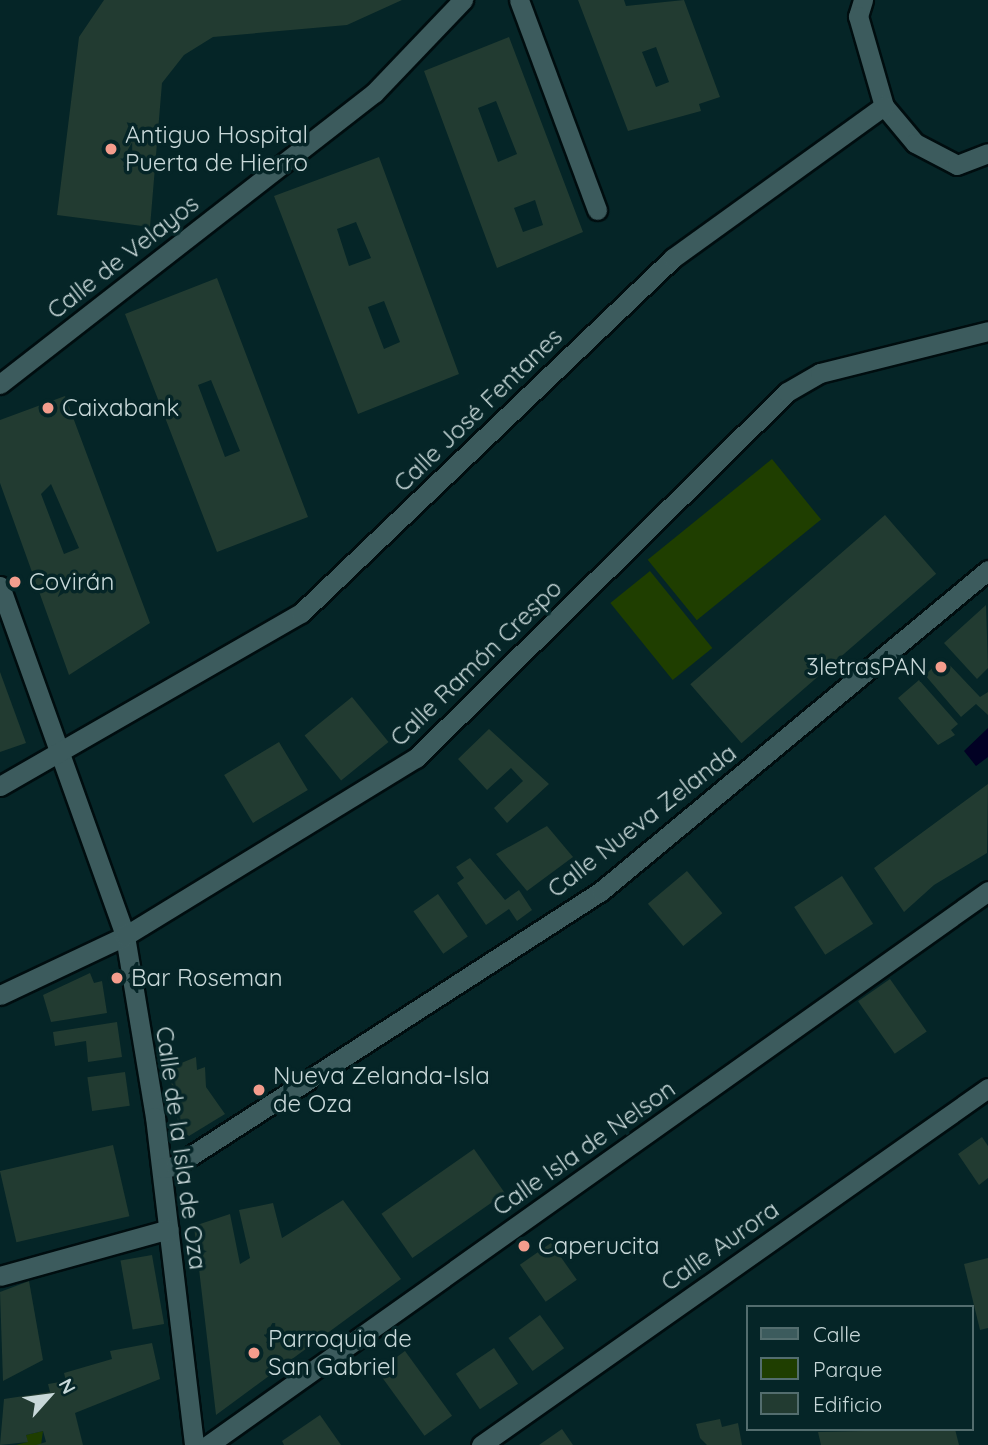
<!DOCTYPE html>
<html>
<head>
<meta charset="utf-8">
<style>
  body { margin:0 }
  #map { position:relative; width:988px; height:1445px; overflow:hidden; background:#052527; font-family:Quicksand,sans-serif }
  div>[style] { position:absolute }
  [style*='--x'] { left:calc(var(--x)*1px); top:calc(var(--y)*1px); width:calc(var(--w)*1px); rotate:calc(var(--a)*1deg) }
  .green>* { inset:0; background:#1f3e00; transform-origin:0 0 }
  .water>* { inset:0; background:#020124 }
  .building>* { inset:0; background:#223b31; transform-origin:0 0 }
  .roads { filter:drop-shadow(2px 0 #000d0f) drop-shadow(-2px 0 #000d0f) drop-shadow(0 2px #000d0f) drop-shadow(0 -2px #000d0f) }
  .minor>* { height:19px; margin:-9.5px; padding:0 9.5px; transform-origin:9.5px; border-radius:9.5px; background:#3c5b5d }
  .dots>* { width:19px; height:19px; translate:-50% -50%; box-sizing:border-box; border:4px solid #052527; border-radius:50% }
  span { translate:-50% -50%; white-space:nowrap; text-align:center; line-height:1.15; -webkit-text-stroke:7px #052527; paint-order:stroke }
  .poi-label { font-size:24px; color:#c8d8d9 }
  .left { translate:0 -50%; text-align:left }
  .right { translate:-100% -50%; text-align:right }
  .street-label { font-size:24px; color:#c8d8d9 }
  .legend { position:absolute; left:746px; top:1305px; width:228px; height:126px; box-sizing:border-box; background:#052527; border:2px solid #536d6e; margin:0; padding:9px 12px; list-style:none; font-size:21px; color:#c8d8d9 }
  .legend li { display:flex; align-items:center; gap:14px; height:35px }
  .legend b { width:35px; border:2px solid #536d6e }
  .north { position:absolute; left:14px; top:1361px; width:70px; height:70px; -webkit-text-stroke:5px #052527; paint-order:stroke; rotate:62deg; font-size:19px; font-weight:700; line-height:28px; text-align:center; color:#c8d8d9 }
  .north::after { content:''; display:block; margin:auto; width:24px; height:32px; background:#c8d8d9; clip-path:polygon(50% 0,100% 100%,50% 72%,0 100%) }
</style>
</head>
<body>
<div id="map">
  <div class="green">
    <i style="left:772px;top:459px;width:78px;height:160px;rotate:51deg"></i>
    <i style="left:650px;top:571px;width:99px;height:51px;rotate:51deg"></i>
    <i style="clip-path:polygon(43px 1431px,41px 1445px,16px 1445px,27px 1442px,26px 1435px)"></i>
  </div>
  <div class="water">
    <i style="clip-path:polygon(988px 728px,988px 757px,976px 766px,964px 751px)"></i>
  </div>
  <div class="building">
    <i style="clip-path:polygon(104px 0,402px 0,347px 25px,213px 37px,184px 55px,162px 83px,150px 227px,57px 215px,79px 37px)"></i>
    <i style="clip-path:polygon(evenodd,578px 0,624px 0,626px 6px,684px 0,720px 97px,699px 104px,701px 111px,628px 131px,578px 0,656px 47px,669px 82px,656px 87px,642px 52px,656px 47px)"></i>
    <i style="clip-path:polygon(evenodd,509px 37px,583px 232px,497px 268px,424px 71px,509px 37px,496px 101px,517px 154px,498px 162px,478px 108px,496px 101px,509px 37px,535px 200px,543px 225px,523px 232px,514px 208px,535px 200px)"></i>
    <i style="clip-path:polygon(evenodd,379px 157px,459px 374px,358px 414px,274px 196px,379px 157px,356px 222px,371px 258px,349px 266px,337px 229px,356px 222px,379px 157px,384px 301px,400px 342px,384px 349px,368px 307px,384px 301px)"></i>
    <i style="clip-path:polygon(evenodd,217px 278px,308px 517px,217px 552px,125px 314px,217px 278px,211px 380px,240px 451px,225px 457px,198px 385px,211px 380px)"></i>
    <i style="clip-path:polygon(evenodd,65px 396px,150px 623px,69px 675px,0 483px,0 420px,65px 396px,51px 484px,79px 548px,64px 554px,41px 494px,51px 484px)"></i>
    <i style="left:885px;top:515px;width:78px;height:258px;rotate:49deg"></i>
    <i style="clip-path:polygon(986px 605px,988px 668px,977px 679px,944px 643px)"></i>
    <i style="clip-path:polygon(943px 658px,980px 697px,988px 692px,988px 715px,976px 704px,961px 717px,925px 675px)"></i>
    <i style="clip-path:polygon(0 672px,26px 743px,0 752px)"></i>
    <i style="clip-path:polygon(919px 680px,958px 724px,951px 730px,955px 735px,938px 745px,898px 698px)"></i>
    <i style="left:352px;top:697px;width:58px;height:61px;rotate:51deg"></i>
    <i style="clip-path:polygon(489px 729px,549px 784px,507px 823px,494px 808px,523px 781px,511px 768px,487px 790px,458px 759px)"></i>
    <i style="left:279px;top:742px;width:56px;height:64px;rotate:59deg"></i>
    <i style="clip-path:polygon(988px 784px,987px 853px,934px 885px,904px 912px,874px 868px)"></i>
    <i style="clip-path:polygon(547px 826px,573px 857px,527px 891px,496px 854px)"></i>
    <i style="clip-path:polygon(470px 858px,505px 900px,519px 890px,532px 910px,517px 921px,509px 909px,486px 925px,457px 883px,464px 878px,456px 867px)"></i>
    <i style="left:687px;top:871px;width:55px;height:51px;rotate:50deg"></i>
    <i style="left:842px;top:876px;width:57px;height:57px;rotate:57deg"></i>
    <i style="left:438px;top:894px;width:52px;height:30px;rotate:55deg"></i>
    <i style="clip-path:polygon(90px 973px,94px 983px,102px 981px,107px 1013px,51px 1022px,43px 995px)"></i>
    <i style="left:890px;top:979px;width:64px;height:39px;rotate:55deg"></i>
    <i style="clip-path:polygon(117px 1022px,122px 1057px,88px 1062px,86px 1041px,55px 1046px,53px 1032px)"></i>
    <i style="clip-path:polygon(196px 1057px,197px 1070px,205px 1067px,206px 1087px,225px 1114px,189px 1136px,179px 1128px,169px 1068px)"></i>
    <i style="left:125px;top:1072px;width:34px;height:38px;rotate:82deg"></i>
    <i style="clip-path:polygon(982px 1137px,988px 1146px,988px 1178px,979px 1185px,958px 1154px)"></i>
    <i style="left:113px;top:1145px;width:73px;height:116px;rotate:77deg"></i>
    <i style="left:474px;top:1149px;width:54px;height:113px;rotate:55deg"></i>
    <i style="clip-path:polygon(343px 1200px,401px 1279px,216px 1415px,194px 1226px,230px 1214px,240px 1264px,250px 1258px,239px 1210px,273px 1203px,282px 1238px)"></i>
    <i style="left:551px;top:1243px;width:45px;height:38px;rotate:55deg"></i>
    <i style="left:152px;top:1255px;width:70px;height:32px;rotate:80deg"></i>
    <i style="clip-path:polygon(988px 1258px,988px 1328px,980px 1330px,964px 1264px)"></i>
    <i style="clip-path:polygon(29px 1281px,43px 1360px,3px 1381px,0 1292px)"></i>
    <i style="left:540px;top:1315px;width:41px;height:39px;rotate:54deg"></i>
    <i style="clip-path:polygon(152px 1343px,160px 1379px,75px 1413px,83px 1445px,36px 1445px,46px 1442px,43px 1431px,26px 1435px,28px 1442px,0 1445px,4px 1399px,50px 1392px,48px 1384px,66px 1381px,64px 1373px,112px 1359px,110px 1351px)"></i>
    <i style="left:494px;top:1348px;width:43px;height:46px;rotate:56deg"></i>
    <i style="left:405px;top:1351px;width:80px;height:34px;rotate:54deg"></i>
    <i style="clip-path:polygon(320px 1415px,341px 1445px,284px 1445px,282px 1441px)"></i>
    <i style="clip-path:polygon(720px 1419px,722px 1427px,738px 1423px,742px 1445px,707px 1445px,700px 1438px,696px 1424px)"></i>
    <i style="clip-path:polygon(562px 1429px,573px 1445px,539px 1445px)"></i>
    <i style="clip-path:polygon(955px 1429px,959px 1445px,821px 1445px,818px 1432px)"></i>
  </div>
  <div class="roads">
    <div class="minor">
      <i style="--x:519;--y:0;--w:224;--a:69.6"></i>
      <i style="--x:863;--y:0;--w:17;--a:107"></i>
      <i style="--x:858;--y:16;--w:94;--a:73.9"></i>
      <i style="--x:884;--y:106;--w:48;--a:50"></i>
      <i style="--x:915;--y:143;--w:47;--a:27.6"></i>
      <i style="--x:957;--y:165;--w:33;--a:-21"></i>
      <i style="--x:0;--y:384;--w:474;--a:-37.9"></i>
      <i style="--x:374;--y:93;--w:129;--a:-46.3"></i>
      <i style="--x:0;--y:586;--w:372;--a:70.3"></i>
      <i style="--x:125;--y:936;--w:183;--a:80.6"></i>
      <i style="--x:155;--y:1117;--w:330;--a:83.2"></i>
      <i style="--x:0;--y:786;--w:347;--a:-29.9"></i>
      <i style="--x:301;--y:613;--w:514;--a:-43.66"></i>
      <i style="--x:673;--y:258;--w:260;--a:-35.8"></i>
      <i style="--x:0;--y:995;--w:138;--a:-25.3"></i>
      <i style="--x:125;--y:936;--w:341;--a:-31.5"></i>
      <i style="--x:416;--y:758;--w:521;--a:-44.61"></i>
      <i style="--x:787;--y:392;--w:38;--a:-30"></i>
      <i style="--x:820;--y:373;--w:173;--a:-14"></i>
      <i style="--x:162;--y:1168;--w:13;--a:-9"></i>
      <i style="--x:175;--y:1166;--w:507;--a:-32.84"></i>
      <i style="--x:601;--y:891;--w:503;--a:-39.67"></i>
      <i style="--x:0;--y:1276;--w:175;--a:-15.5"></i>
      <i style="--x:208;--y:1445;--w:957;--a:-35.38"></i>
      <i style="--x:481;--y:1445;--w:620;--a:-35.15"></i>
    </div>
  </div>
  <div class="dots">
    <i style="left:111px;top:149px;background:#f49d8d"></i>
    <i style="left:48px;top:408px;background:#f49d8d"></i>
    <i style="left:15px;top:582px;background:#f49d8d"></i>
    <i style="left:941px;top:667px;background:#f49d8d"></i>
    <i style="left:117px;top:978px;background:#f49d8d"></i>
    <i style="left:259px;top:1090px;background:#f49d8d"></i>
    <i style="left:524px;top:1246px;background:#f49d8d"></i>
    <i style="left:254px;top:1353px;background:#f49d8d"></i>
  </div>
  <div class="poi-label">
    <span class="left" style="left:125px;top:149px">Antiguo Hospital<br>Puerta de Hierro</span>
    <span class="left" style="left:62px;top:408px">Caixabank</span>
    <span class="left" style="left:29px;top:582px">Covirán</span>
    <span class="right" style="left:927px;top:667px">3letrasPAN</span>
    <span class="left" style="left:131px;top:978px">Bar Roseman</span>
    <span class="left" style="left:273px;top:1090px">Nueva Zelanda-Isla<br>de Oza</span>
    <span class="left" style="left:538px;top:1246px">Caperucita</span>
    <span class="left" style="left:268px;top:1353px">Parroquia de<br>San Gabriel</span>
  </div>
  <div class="street-label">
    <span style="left:123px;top:257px;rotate:-38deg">Calle de Velayos</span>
    <span style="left:478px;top:410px;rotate:-44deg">Calle José Fentanes</span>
    <span style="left:476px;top:663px;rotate:-44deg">Calle Ramón Crespo</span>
    <span style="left:642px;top:821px;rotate:-38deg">Calle Nueva Zelanda</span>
    <span style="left:181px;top:1148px;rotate:82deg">Calle de la Isla de Oza</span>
    <span style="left:584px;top:1148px;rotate:-35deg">Calle Isla de Nelson</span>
    <span style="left:720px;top:1246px;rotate:-35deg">Calle Aurora</span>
  </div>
  <ul class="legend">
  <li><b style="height:9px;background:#3c5b5d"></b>Calle</li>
  <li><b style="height:19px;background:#1f3e00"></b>Parque</li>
  <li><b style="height:19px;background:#223b31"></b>Edificio</li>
  </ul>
  <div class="north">N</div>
</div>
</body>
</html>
